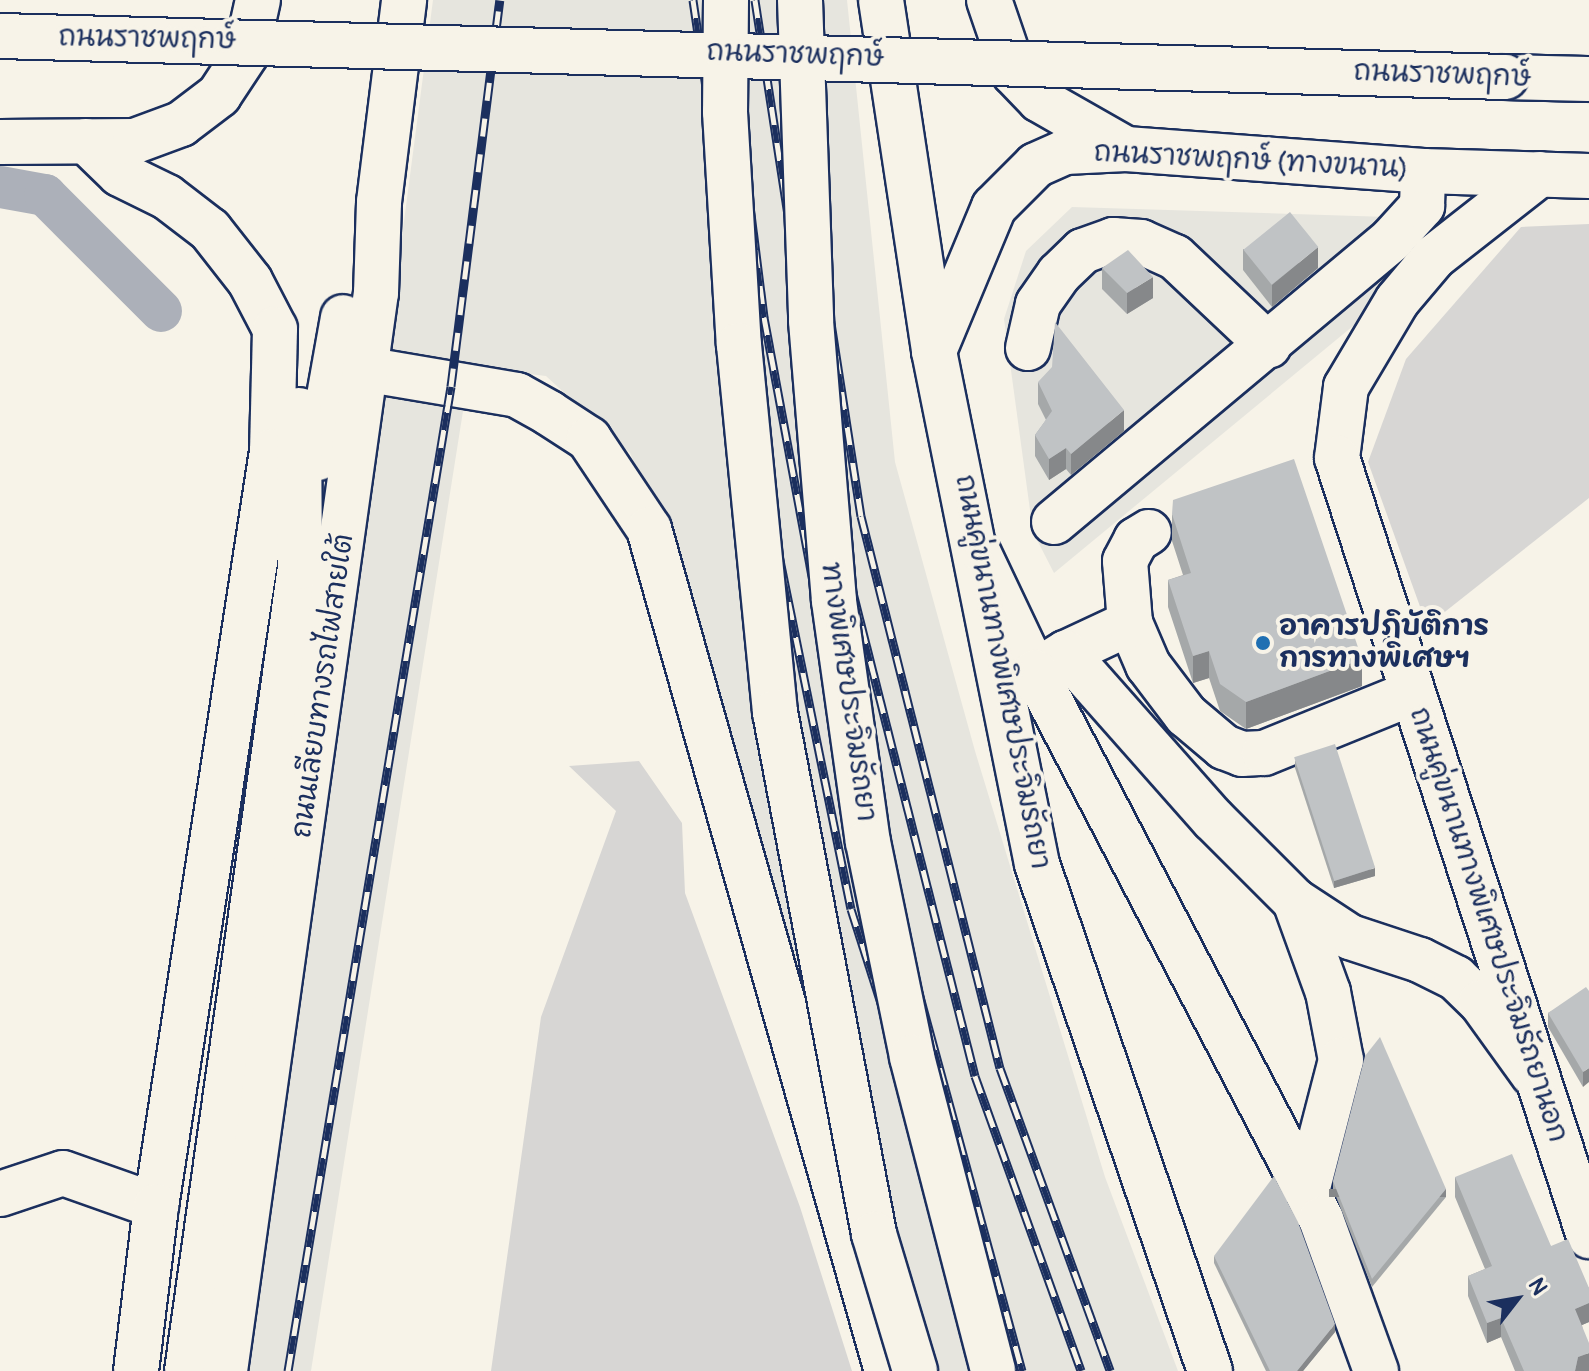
<!DOCTYPE html>
<html>
<head>
<meta charset="utf-8">
<style>
  body { margin:0 }
  #map { position:relative; width:1589px; height:1371px; overflow:hidden; background:#f7f3e8; font-family:Pangolin,"Playpen Sans Thai",sans-serif }
  div>[style] { position:absolute }
  [style*='--x'] { left:calc(var(--x)*1px); top:calc(var(--y)*1px); width:calc(var(--w)*1px); rotate:calc(var(--a)*1deg) }
  .built>* { inset:0; background:#e6e5de }
  .green>* { inset:0; background:#d7d6d4 }
  .canal>* { height:42px; margin:-21px; padding:0 21px; transform-origin:21px; border-radius:21px; background:#acb0b9 }
  .roads { filter:drop-shadow(2px 0 #1b2f5e) drop-shadow(-2px 0 #1b2f5e) drop-shadow(0 2px #1b2f5e) drop-shadow(0 -2px #1b2f5e) }
  .minor>* { height:44px; margin:-22px; padding:0 22px; transform-origin:22px; border-radius:22px; background:#f7f3e8 }
  .major>* { height:44px; margin:-22px; padding:0 22px; transform-origin:22px; border-radius:22px; background:#f7f3e8 }
  .highway>* { height:44px; margin:-22px; padding:0 22px; transform-origin:22px; border-radius:22px; background:#f7f3e8 }
  .rail>* { height:9px; margin-top:-4.5px; transform-origin:0; background:repeating-linear-gradient(90deg,#f7f3e8 0 18px,#1b2f5e 0 36px); box-sizing:border-box; border-block:2px solid #1b2f5e }
  .bridges { filter:drop-shadow(2px 0 #1b2f5e) drop-shadow(-2px 0 #1b2f5e) drop-shadow(0 2px #1b2f5e) drop-shadow(0 -2px #1b2f5e) }
  .major-bridge>* { height:44px; margin:-22px; padding:0 22px; transform-origin:22px; border-radius:22px; background:#f7f3e8 }
  .highway-bridge>* { height:44px; margin:-22px; padding:0 22px; transform-origin:22px; border-radius:22px; background:#f7f3e8 }
  .wall>* { inset:0; background:#a5a8a9 }
  .shaded-wall>* { inset:0; background:#86888a; transform-origin:0 0 }
  .building>* { inset:0; background:#c0c3c5; transform-origin:0 0 }
  .dots>* { width:22px; height:22px; translate:-50% -50%; box-sizing:border-box; border:4px solid #f7f3e8; border-radius:50% }
  span { translate:-50% -50%; white-space:nowrap; text-align:center; line-height:1.15; -webkit-text-stroke:8px #f7f3e8; paint-order:stroke }
  .street-label { font-size:28px; color:#1b2f5e }
  .poi-label { font-size:28px; color:#1b2f5e; font-weight:700 }
  .left { translate:0 -50%; text-align:left }
  .north { position:absolute; left:1477px; top:1259px; width:80px; height:80px; -webkit-text-stroke:6px #f7f3e8; paint-order:stroke; rotate:59deg; font-size:22px; font-weight:700; line-height:32px; text-align:center; color:#1b2f5e }
  .north::after { content:''; display:block; margin:auto; width:28px; height:36px; background:#1b2f5e; clip-path:polygon(50% 0,100% 100%,50% 72%,0 100%) }
</style>
</head>
<body>
<div id="map">
  <div class="built">
    <i style="clip-path:polygon(433px 0,847px 0,895px 462px,975px 751px,1105px 1177px,1178px 1371px,906px 1371px,667px 536px,630px 453px,546px 376px,470px 367px,311px 1371px,244px 1371px,335px 748px)"></i>
    <i style="clip-path:polygon(1072px 207px,1388px 217px,1424px 246px,1376px 307px,1054px 573px,1033px 532px,1004px 319px,1026px 251px)"></i>
  </div>
  <div class="green">
    <i style="clip-path:polygon(1589px 224px,1589px 498px,1427px 626px,1368px 462px,1406px 359px,1521px 227px)"></i>
    <i style="clip-path:polygon(639px 761px,682px 823px,685px 893px,800px 1207px,852px 1371px,491px 1371px,541px 1017px,616px 811px,569px 766px)"></i>
  </div>
  <div class="canal">
    <i style="--x:0;--y:187;--w:46;--a:10.1"></i>
    <i style="--x:45;--y:195;--w:164;--a:45"></i>
  </div>
  <div class="roads">
    <div class="minor">
      <i style="--x:1028;--y:348;--w:45;--a:-77.2"></i>
      <i style="--x:1038;--y:304;--w:37;--a:-55"></i>
      <i style="--x:1059;--y:274;--w:33;--a:-44"></i>
      <i style="--x:1083;--y:251;--w:32;--a:-20"></i>
      <i style="--x:1113;--y:240;--w:28;--a:4"></i>
      <i style="--x:1141;--y:242;--w:37;--a:24"></i>
      <i style="--x:1175;--y:257;--w:129;--a:43.4"></i>
      <i style="--x:364;--y:369;--w:155;--a:9.6"></i>
      <i style="--x:517;--y:395;--w:37;--a:29"></i>
      <i style="--x:549;--y:413;--w:48;--a:33"></i>
      <i style="--x:589;--y:439;--w:108;--a:56.3"></i>
      <i style="--x:649;--y:529;--w:875;--a:74.22"></i>
      <i style="--x:1054;--y:522;--w:441;--a:-39.9"></i>
      <i style="--x:1392;--y:239;--w:45;--a:-47.7"></i>
      <i style="--x:1422;--y:206;--w:35;--a:-88"></i>
      <i style="--x:1130;--y:623;--w:62;--a:-94.6"></i>
      <i style="--x:1125;--y:561;--w:24;--a:-62"></i>
      <i style="--x:1136;--y:540;--w:15;--a:-32"></i>
      <i style="--x:1066;--y:653;--w:71;--a:-25.1"></i>
      <i style="--x:1130;--y:623;--w:46;--a:66.8"></i>
      <i style="--x:1148;--y:665;--w:63;--a:52.8"></i>
      <i style="--x:1186;--y:715;--w:50;--a:40.1"></i>
      <i style="--x:1224;--y:747;--w:19;--a:21"></i>
      <i style="--x:1242;--y:754;--w:22;--a:-3"></i>
      <i style="--x:1264;--y:753;--w:160;--a:-22.1"></i>
      <i style="--x:1035;--y:672;--w:36;--a:-32"></i>
      <i style="--x:1066;--y:653;--w:222;--a:48.5"></i>
      <i style="--x:1213;--y:819;--w:116;--a:45"></i>
      <i style="--x:1295;--y:901;--w:66;--a:33.2"></i>
      <i style="--x:1350;--y:937;--w:74;--a:18.2"></i>
      <i style="--x:1420;--y:960;--w:40;--a:26.6"></i>
      <i style="--x:1456;--y:978;--w:35;--a:44"></i>
      <i style="--x:1481;--y:1002;--w:89;--a:54.2"></i>
      <i style="--x:1295;--y:901;--w:97;--a:70.1"></i>
      <i style="--x:1328;--y:992;--w:69;--a:79.2"></i>
      <i style="--x:1341;--y:1060;--w:135;--a:104.5"></i>
      <i style="--x:0;--y:1194;--w:66;--a:-18.4"></i>
      <i style="--x:63;--y:1173;--w:99;--a:19.5"></i>
    </div>
    <div class="major">
      <i style="--x:881;--y:0;--w:355;--a:81.4"></i>
      <i style="--x:934;--y:351;--w:523;--a:78.65"></i>
      <i style="--x:1037;--y:864;--w:536;--a:71.16"></i>
      <i style="--x:989;--y:0;--w:77;--a:71.1"></i>
      <i style="--x:1014;--y:73;--w:37;--a:46"></i>
      <i style="--x:1040;--y:100;--w:97;--a:29.7"></i>
      <i style="--x:1505;--y:77;--w:84;--a:1.4"></i>
      <i style="--x:86;--y:141;--w:47;--a:44.1"></i>
      <i style="--x:120;--y:174;--w:52;--a:26.1"></i>
      <i style="--x:167;--y:197;--w:54;--a:37.5"></i>
      <i style="--x:210;--y:230;--w:65;--a:51.9"></i>
      <i style="--x:250;--y:281;--w:54;--a:62.5"></i>
      <i style="--x:275;--y:329;--w:122;--a:91.4"></i>
      <i style="--x:272;--y:451;--w:764;--a:98.73"></i>
      <i style="--x:156;--y:1206;--w:166;--a:96.9"></i>
      <i style="--x:0;--y:142;--w:135;--a:-0.4"></i>
      <i style="--x:135;--y:141;--w:49;--a:-20.3"></i>
      <i style="--x:181;--y:124;--w:48;--a:-37.3"></i>
      <i style="--x:219;--y:95;--w:49;--a:-56.6"></i>
      <i style="--x:246;--y:54;--w:55;--a:-77.5"></i>
      <i style="--x:1540;--y:174;--w:135;--a:141.9"></i>
      <i style="--x:1434;--y:257;--w:57;--a:130.1"></i>
      <i style="--x:1397;--y:301;--w:100;--a:120.7"></i>
      <i style="--x:1346;--y:387;--w:72;--a:97.2"></i>
      <i style="--x:1337;--y:458;--w:818;--a:72.05"></i>
      <i style="--x:934;--y:351;--w:156;--a:-67.4"></i>
      <i style="--x:994;--y:207;--w:59;--a:-45"></i>
      <i style="--x:1036;--y:165;--w:32;--a:-24"></i>
      <i style="--x:1065;--y:152;--w:61;--a:-2.8"></i>
      <i style="--x:1126;--y:149;--w:298;--a:4.2"></i>
      <i style="--x:1423;--y:171;--w:166;--a:1.7"></i>
      <i style="--x:318;--y:458;--w:143;--a:-79.9"></i>
      <i style="--x:187;--y:1371;--w:812;--a:-82"></i>
      <i style="--x:300;--y:567;--w:157;--a:-90.4"></i>
      <i style="--x:225;--y:1371;--w:1089;--a:-82.03"></i>
      <i style="--x:376;--y:293;--w:91;--a:-88.1"></i>
      <i style="--x:379;--y:202;--w:204;--a:-82.9"></i>
    </div>
    <div class="highway">
      <i style="--x:978;--y:552;--w:133;--a:64.6"></i>
      <i style="--x:1035;--y:672;--w:617;--a:62.4"></i>
      <i style="--x:1321;--y:1219;--w:162;--a:70.1"></i>
    </div>
  </div>
  <div class="rail">
    <i style="--x:693;--y:0;--w:501;--a:81.51"></i>
    <i style="--x:767;--y:496;--w:421;--a:78.5"></i>
    <i style="--x:851;--y:909;--w:485;--a:72.3"></i>
    <i style="--x:724;--y:0;--w:320;--a:82.8"></i>
    <i style="--x:764;--y:317;--w:340;--a:79.5"></i>
    <i style="--x:826;--y:651;--w:746;--a:74.77"></i>
    <i style="--x:755;--y:0;--w:527;--a:81.27"></i>
    <i style="--x:835;--y:521;--w:572;--a:75.84"></i>
    <i style="--x:975;--y:1076;--w:313;--a:70.2"></i>
    <i style="--x:781;--y:0;--w:522;--a:81.19"></i>
    <i style="--x:861;--y:516;--w:569;--a:75.87"></i>
    <i style="--x:1000;--y:1068;--w:322;--a:70"></i>
    <i style="--x:288;--y:1371;--w:998;--a:-80.6"></i>
    <i style="--x:451;--y:386;--w:389;--a:-82.8"></i>
  </div>
  <div class="bridges">
    <div class="major-bridge">
      <i style="--x:0;--y:36;--w:1506;--a:1.56"></i>
    </div>
    <div class="highway-bridge">
      <i style="--x:726;--y:0;--w:112;--a:90.5"></i>
      <i style="--x:725;--y:112;--w:233;--a:86.6"></i>
      <i style="--x:739;--y:345;--w:369;--a:84.4"></i>
      <i style="--x:775;--y:712;--w:531;--a:79.26"></i>
      <i style="--x:874;--y:1234;--w:143;--a:73.3"></i>
      <i style="--x:800;--y:0;--w:321;--a:88"></i>
      <i style="--x:811;--y:321;--w:281;--a:85.3"></i>
      <i style="--x:834;--y:601;--w:243;--a:82"></i>
      <i style="--x:868;--y:842;--w:219;--a:78.4"></i>
      <i style="--x:912;--y:1057;--w:324;--a:75.5"></i>
    </div>
  </div>
  <div class="wall">
    <i style="clip-path:polygon(1243px 249px,1318px 268px,1272px 307px,1243px 270px)"></i>
    <i style="clip-path:polygon(1102px 268px,1153px 298px,1127px 314px,1102px 289px)"></i>
    <i style="clip-path:polygon(1038px 382px,1124px 431px,1071px 475px,1066px 469px,1049px 480px,1035px 456px,1035px 435px,1046px 420px,1038px 404px)"></i>
    <i style="clip-path:polygon(1172px 514px,1362px 686px,1246px 729px,1220px 711px,1209px 678px,1193px 683px,1168px 607px,1168px 580px,1183px 575px,1172px 541px)"></i>
    <i style="clip-path:polygon(1295px 760px,1375px 876px,1334px 888px,1295px 768px)"></i>
    <i style="clip-path:polygon(1589px 991px,1583px 1087px,1548px 1027px,1548px 1013px)"></i>
    <i style="clip-path:polygon(1455px 1177px,1551px 1246px,1589px 1288px,1589px 1322px,1582px 1325px,1589px 1371px,1515px 1371px,1501px 1337px,1487px 1343px,1468px 1296px,1468px 1276px,1485px 1269px,1455px 1197px)"></i>
    <i style="clip-path:polygon(1333px 1181px,1446px 1197px,1372px 1287px,1333px 1189px)"></i>
    <i style="clip-path:polygon(1214px 1256px,1335px 1332px,1303px 1371px,1266px 1371px,1214px 1263px)"></i>
  </div>
  <div class="shaded-wall">
    <i style="clip-path:polygon(1318px 247px,1318px 268px,1272px 307px,1272px 285px)"></i>
    <i style="clip-path:polygon(1153px 277px,1153px 298px,1127px 314px,1127px 293px)"></i>
    <i style="clip-path:polygon(1124px 410px,1124px 431px,1071px 475px,1071px 454px)"></i>
    <i style="clip-path:polygon(1066px 448px,1066px 469px,1049px 480px,1049px 459px)"></i>
    <i style="clip-path:polygon(1209px 651px,1209px 678px,1193px 683px,1193px 656px)"></i>
    <i style="clip-path:polygon(1362px 659px,1362px 686px,1246px 729px,1246px 702px)"></i>
    <i style="clip-path:polygon(1375px 868px,1375px 876px,1334px 888px,1334px 881px)"></i>
    <i style="clip-path:polygon(1589px 1068px,1589px 1082px,1583px 1087px,1583px 1072px)"></i>
    <i style="left:1446px;top:1189px;width:8px;height:117px;rotate:90deg"></i>
    <i style="clip-path:polygon(1589px 1303px,1589px 1322px,1575px 1328px,1575px 1309px)"></i>
    <i style="clip-path:polygon(1501px 1318px,1501px 1337px,1487px 1343px,1487px 1323px)"></i>
    <i style="clip-path:polygon(1335px 1324px,1335px 1332px,1303px 1371px,1297px 1371px)"></i>
    <i style="clip-path:polygon(1589px 1353px,1589px 1371px,1575px 1371px,1578px 1357px)"></i>
  </div>
  <div class="building">
    <i style="left:1290px;top:212px;width:45px;height:60px;rotate:51deg"></i>
    <i style="clip-path:polygon(1128px 250px,1153px 277px,1127px 293px,1102px 268px)"></i>
    <i style="clip-path:polygon(1055px 322px,1124px 410px,1071px 454px,1066px 448px,1049px 459px,1035px 435px,1052px 411px,1038px 382px,1052px 367px)"></i>
    <i style="clip-path:polygon(1294px 459px,1362px 659px,1246px 702px,1220px 684px,1209px 651px,1193px 656px,1168px 580px,1191px 573px,1172px 514px,1173px 500px)"></i>
    <i style="left:1335px;top:744px;width:130px;height:43px;rotate:72deg"></i>
    <i style="clip-path:polygon(1586px 987px,1589px 991px,1589px 1068px,1583px 1072px,1548px 1013px)"></i>
    <i style="clip-path:polygon(1380px 1037px,1446px 1189px,1372px 1279px,1333px 1181px,1365px 1056px)"></i>
    <i style="clip-path:polygon(1512px 1154px,1551px 1246px,1568px 1239px,1589px 1288px,1589px 1303px,1575px 1309px,1589px 1343px,1589px 1353px,1578px 1357px,1575px 1371px,1524px 1371px,1501px 1318px,1487px 1323px,1468px 1276px,1492px 1266px,1455px 1177px)"></i>
    <i style="clip-path:polygon(1274px 1176px,1298px 1222px,1335px 1324px,1297px 1371px,1270px 1371px,1214px 1256px)"></i>
  </div>
  <div class="dots">
    <i style="left:1263px;top:643px;background:#1f6fb2"></i>
  </div>
  <div class="street-label">
    <span style="left:147px;top:39px;rotate:1deg">ถนนราชพฤกษ์</span>
    <span style="left:795px;top:55px;rotate:2deg">ถนนราชพฤกษ์</span>
    <span style="left:1442px;top:75px;rotate:2deg">ถนนราชพฤกษ์</span>
    <span style="left:1251px;top:161px;rotate:3deg">ถนนราชพฤกษ์ (ทางขนาน)</span>
    <span style="left:1002px;top:672px;rotate:79deg">ถนนคู่ขนานทางพิเศษประจิมรัถยา</span>
    <span style="left:323px;top:686px;rotate:-82deg">ถนนเลียบทางรถไฟสายใต้</span>
    <span style="left:848px;top:692px;rotate:82deg">ทางพิเศษประจิมรัถยา</span>
    <span style="left:1488px;top:925px;rotate:72deg">ถนนคู่ขนานทางพิเศษประจิมรัถยานอก</span>
  </div>
  <div class="poi-label">
    <span class="left" style="left:1279px;top:643px">อาคารปฏิบัติการ<br>การทางพิเศษฯ</span>
  </div>
  <div class="north">N</div>
</div>
</body>
</html>
